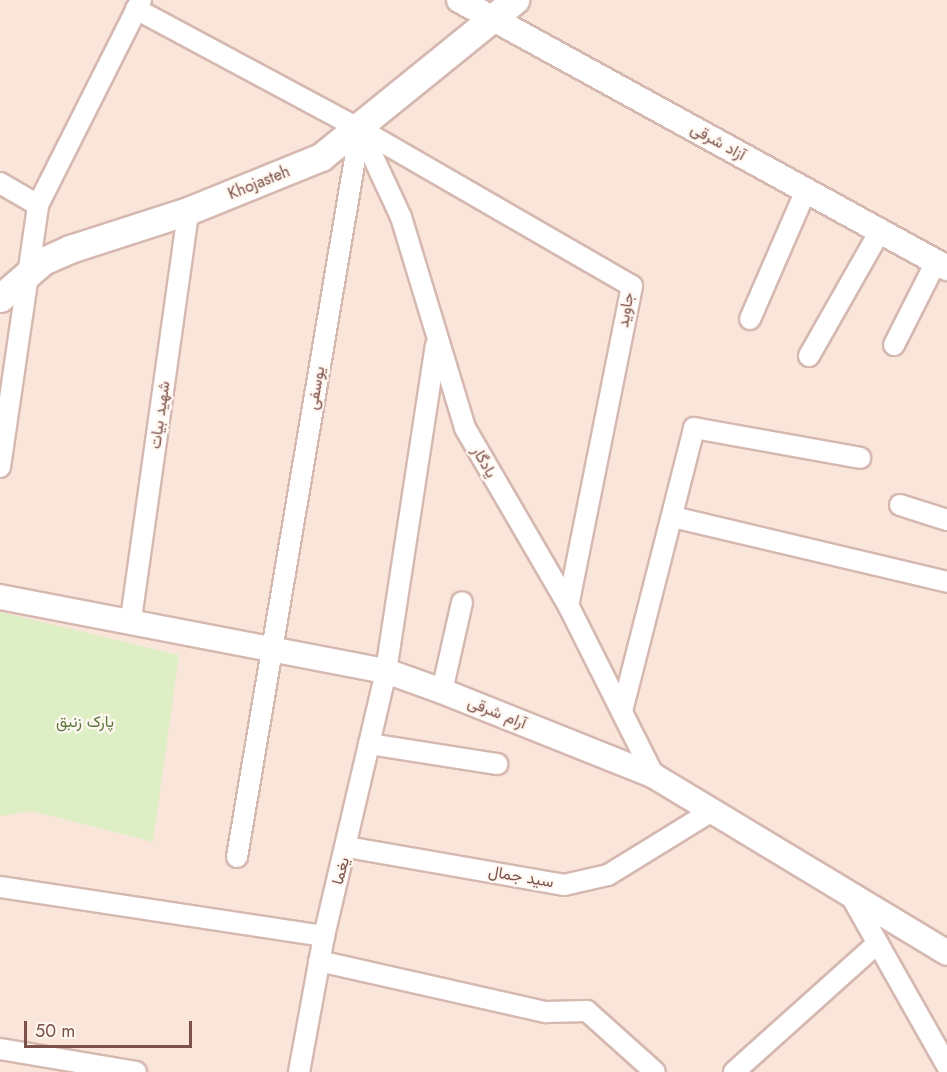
<!DOCTYPE html>
<html>
<head>
<meta charset="utf-8">
<style>
  body { margin:0 }
  #map { position:relative; width:947px; height:1072px; overflow:hidden; background:#fef2e9; font-family:Jost,Vazirmatn,sans-serif }
  div>[style] { position:absolute }
  [style*='--x'] { left:calc(var(--x)*1px); top:calc(var(--y)*1px); width:calc(var(--w)*1px); rotate:calc(var(--a)*1deg) }
  .residential>* { inset:0; background:#f9e5da; transform-origin:0 0 }
  .green>* { inset:0; background:#deeec5 }
  .roads { filter:drop-shadow(2px 0 #d5b8b0) drop-shadow(-2px 0 #d5b8b0) drop-shadow(0 2px #d5b8b0) drop-shadow(0 -2px #d5b8b0) }
  .minor>* { height:20px; margin:-10px; padding:0 10px; transform-origin:10px; border-radius:10px; background:#fff }
  .tertiary>* { height:24px; margin:-12px; padding:0 12px; transform-origin:12px; border-radius:12px; background:#fff }
  .secondary>* { height:27px; margin:-13.5px; padding:0 13.5px; transform-origin:13.5px; border-radius:13.5px; background:#fff }
  span { translate:-50% -50%; white-space:nowrap; text-align:center; line-height:1.15; -webkit-text-stroke:4.5px #fff7f1; paint-order:stroke }
  .street-label { font-size:16px; color:#7c5149 }
  .park-label { font-size:16px; color:#58773b }
  .scale { position:absolute; left:24px; top:1021px; width:168px; height:27px; box-sizing:border-box; border:3px solid #7c5149; border-top:0; padding-left:8px; font-size:18px; line-height:21px; white-space:nowrap; color:#7c5149; -webkit-text-stroke:4px #fff7f1; paint-order:stroke }
</style>
</head>
<body>
<div id="map">
  <div class="residential">
    <i style="left:0;top:0;width:947px;height:1072px"></i>
  </div>
  <div class="green">
    <i style="clip-path:polygon(0 612px,179px 655px,153px 842px,32px 811px,0 816px)"></i>
  </div>
  <div class="roads">
    <div class="minor">
      <i style="--x:136;--y:9;--w:254;--a:28.2"></i>
      <i style="--x:360;--y:129;--w:314;--a:30"></i>
      <i style="--x:632;--y:286;--w:325;--a:101.3"></i>
      <i style="--x:360;--y:129;--w:97;--a:65"></i>
      <i style="--x:401;--y:217;--w:220;--a:73.1"></i>
      <i style="--x:465;--y:428;--w:205;--a:59.8"></i>
      <i style="--x:568;--y:605;--w:191;--a:63.3"></i>
      <i style="--x:0;--y:183;--w:44;--a:30.1"></i>
      <i style="--x:750;--y:319;--w:141;--a:-66.5"></i>
      <i style="--x:894;--y:345;--w:93;--a:-63.2"></i>
      <i style="--x:809;--y:356;--w:144;--a:-60.4"></i>
      <i style="--x:0;--y:467;--w:265;--a:-81.7"></i>
      <i style="--x:38;--y:205;--w:229;--a:-63.3"></i>
      <i style="--x:900;--y:505;--w:49;--a:17.7"></i>
      <i style="--x:673;--y:517;--w:282;--a:13.3"></i>
      <i style="--x:131;--y:619;--w:412;--a:-82"></i>
      <i style="--x:442;--y:691;--w:91;--a:-77.3"></i>
      <i style="--x:622;--y:711;--w:292;--a:-75.7"></i>
      <i style="--x:694;--y:428;--w:169;--a:10.2"></i>
      <i style="--x:369;--y:744;--w:130;--a:8.9"></i>
      <i style="--x:347;--y:847;--w:220;--a:9.9"></i>
      <i style="--x:564;--y:885;--w:45;--a:-12.8"></i>
      <i style="--x:608;--y:875;--w:122;--a:-31.6"></i>
      <i style="--x:237;--y:857;--w:738;--a:-80.41"></i>
      <i style="--x:0;--y:887;--w:328;--a:8.6"></i>
      <i style="--x:851;--y:896;--w:195;--a:60.5"></i>
      <i style="--x:319;--y:961;--w:233;--a:12.7"></i>
      <i style="--x:546;--y:1012;--w:41;--a:-1.4"></i>
      <i style="--x:587;--y:1011;--w:91;--a:41.9"></i>
      <i style="--x:0;--y:1049;--w:138;--a:9.6"></i>
      <i style="--x:299;--y:1072;--w:138;--a:-79.6"></i>
      <i style="--x:324;--y:936;--w:272;--a:-76.8"></i>
      <i style="--x:386;--y:671;--w:329;--a:-81.3"></i>
      <i style="--x:734;--y:1072;--w:193;--a:-41.9"></i>
    </div>
    <div class="tertiary">
      <i style="--x:459;--y:0;--w:557;--a:28.77"></i>
      <i style="--x:0;--y:597;--w:393;--a:10.9"></i>
      <i style="--x:386;--y:671;--w:59;--a:19.7"></i>
      <i style="--x:442;--y:691;--w:228;--a:21.8"></i>
      <i style="--x:654;--y:776;--w:342;--a:31.1"></i>
    </div>
    <div class="secondary">
      <i style="--x:0;--y:298;--w:57;--a:-40.7"></i>
      <i style="--x:43;--y:261;--w:30;--a:-24"></i>
      <i style="--x:70;--y:249;--w:124;--a:-17.9"></i>
      <i style="--x:188;--y:211;--w:144;--a:-22.1"></i>
      <i style="--x:321;--y:157;--w:250;--a:-39"></i>
    </div>
  </div>
  <div class="street-label">
    <span style="left:718px;top:142px;rotate:29deg">آزاد شرقی</span>
    <span style="left:259px;top:183px;rotate:-22deg">Khojasteh</span>
    <span style="left:626px;top:310px;rotate:-81deg">جاوید</span>
    <span style="left:316px;top:388px;rotate:-80deg">یوسفی</span>
    <span style="left:160px;top:415px;rotate:-82deg">شهید بیات</span>
    <span style="left:484px;top:462px;rotate:60deg">یادگار</span>
    <span style="left:497px;top:713px;rotate:22deg">آرام شرقی</span>
    <span style="left:341px;top:871px;rotate:-75deg">یغما</span>
    <span style="left:521px;top:877px;rotate:10deg">سید جمال</span>
  </div>
  <div class="park-label">
    <span style="left:85px;top:722px">پارک زنبق</span>
  </div>
  <div class="scale">50 m</div>
</div>
</body>
</html>
